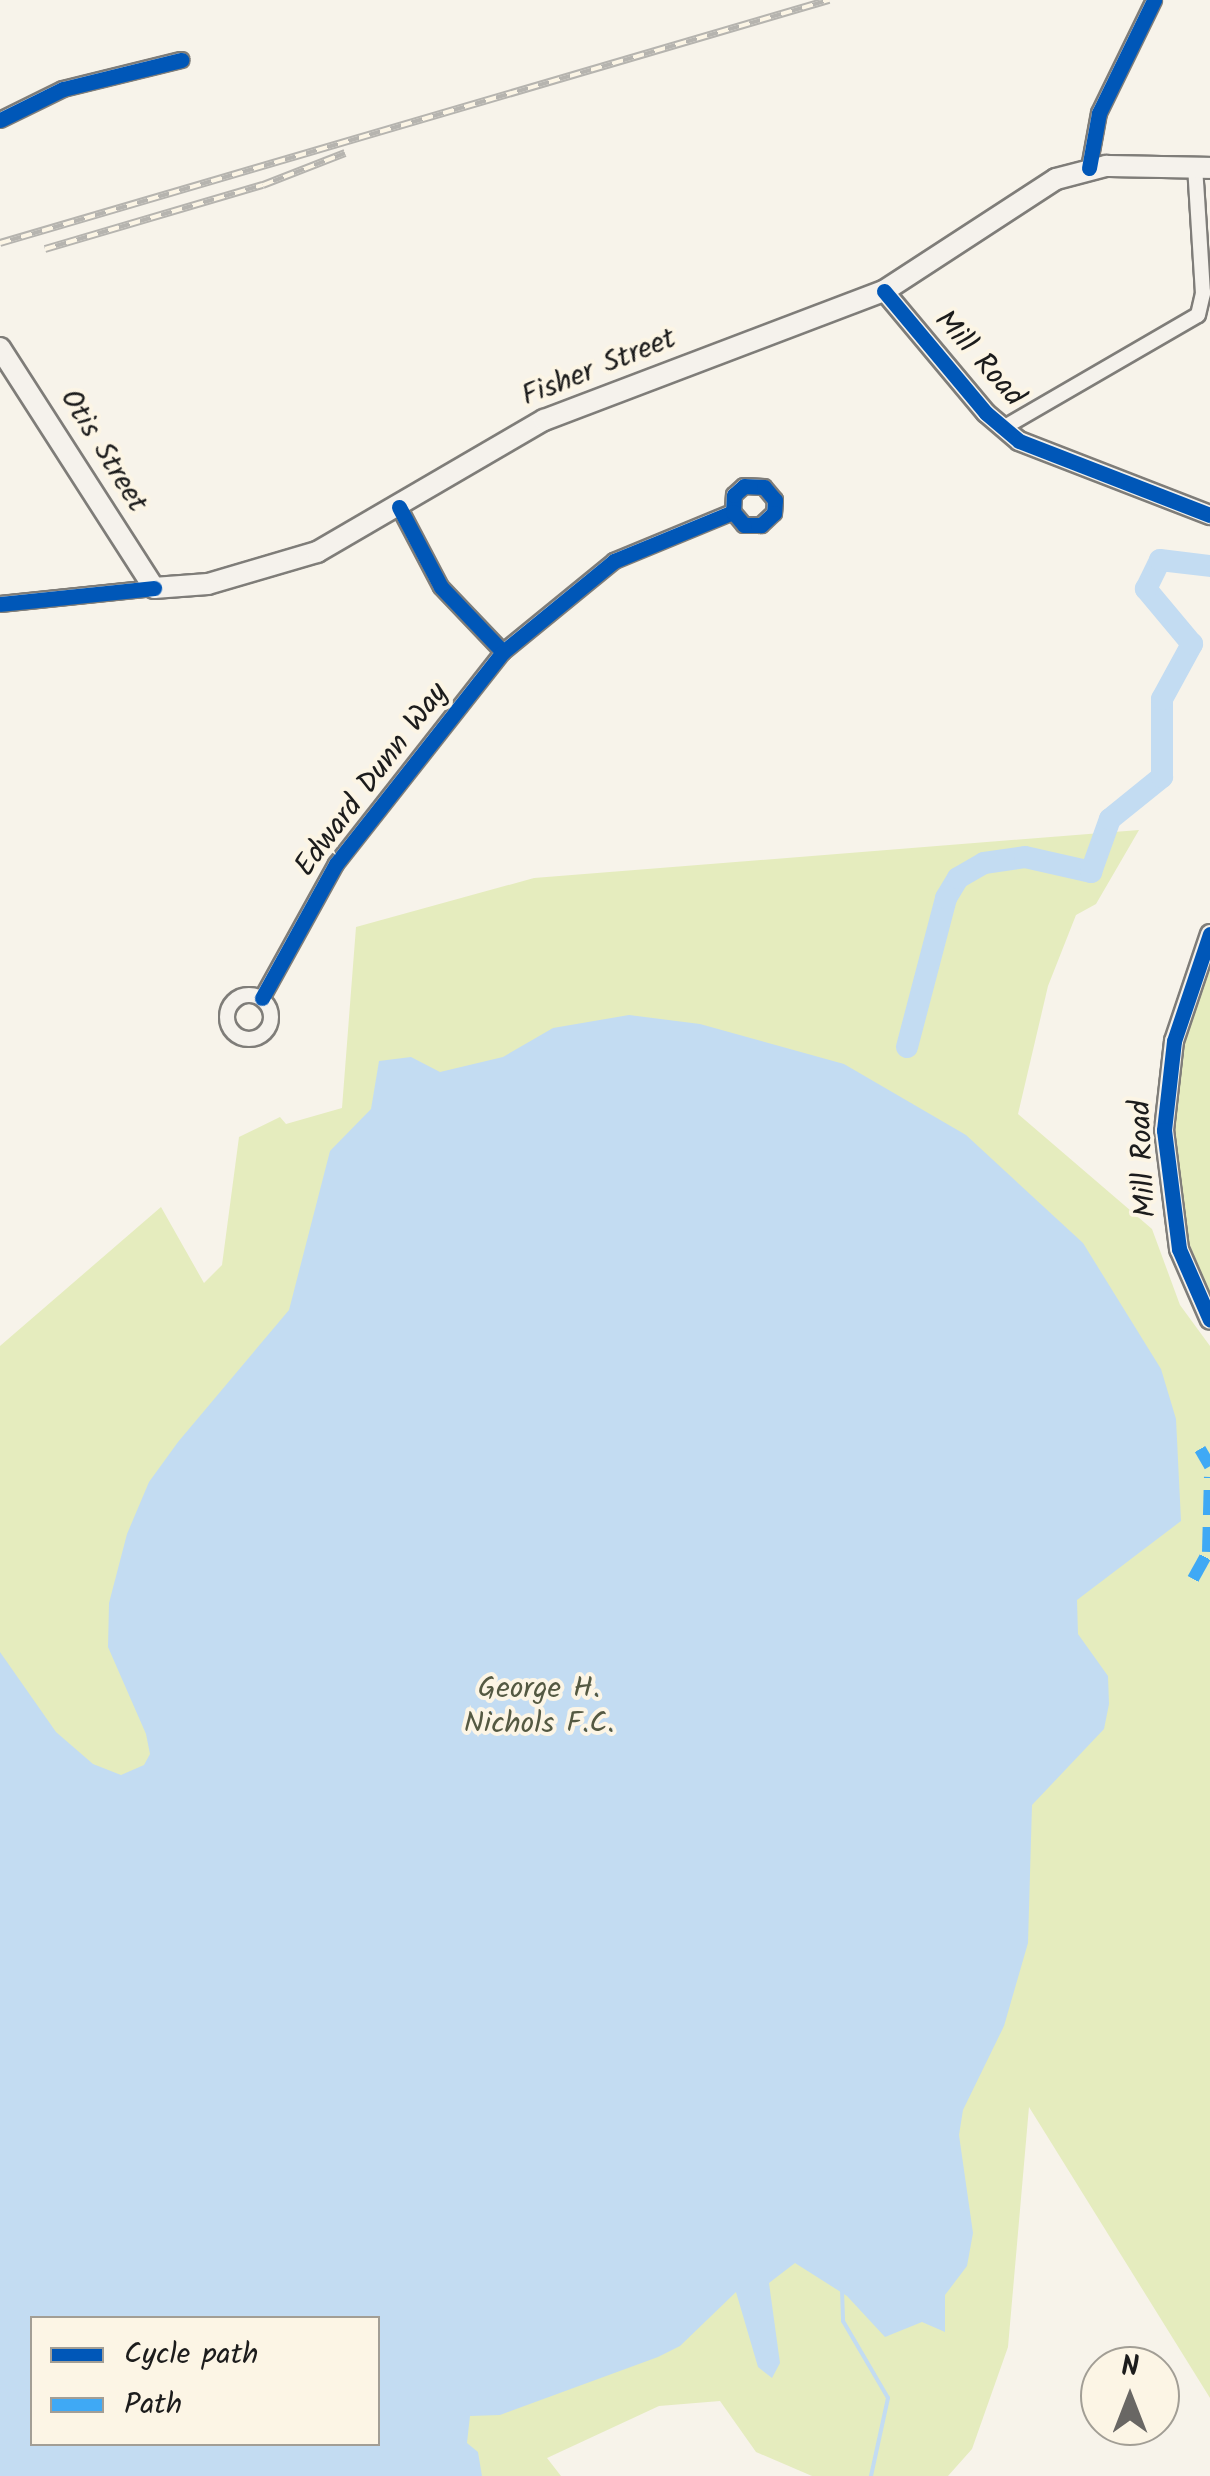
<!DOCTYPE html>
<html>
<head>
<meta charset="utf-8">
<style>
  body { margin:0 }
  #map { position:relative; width:1210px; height:2476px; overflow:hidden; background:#f7f3ea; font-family:Kalam,sans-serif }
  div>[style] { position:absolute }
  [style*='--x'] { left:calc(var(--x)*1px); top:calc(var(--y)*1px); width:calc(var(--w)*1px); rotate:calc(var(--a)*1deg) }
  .green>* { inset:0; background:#e5ecbe }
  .water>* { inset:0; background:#c3dcf2 }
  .stream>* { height:4px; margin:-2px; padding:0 2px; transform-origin:2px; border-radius:2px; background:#c3dcf2 }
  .river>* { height:22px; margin:-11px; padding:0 11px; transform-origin:11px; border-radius:11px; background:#c3dcf2 }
  .roads { filter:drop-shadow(2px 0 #7f7d79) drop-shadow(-2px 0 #7f7d79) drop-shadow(0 2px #7f7d79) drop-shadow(0 -2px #7f7d79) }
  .minor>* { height:14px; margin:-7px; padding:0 7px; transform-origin:7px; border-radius:7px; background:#f5f2ec }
  .minor>.ring { margin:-7px; padding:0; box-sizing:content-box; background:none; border:14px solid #f5f2ec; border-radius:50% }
  .tertiary>* { height:18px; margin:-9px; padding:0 9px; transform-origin:9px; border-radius:9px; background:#f5f2ec }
  .secondary>* { height:20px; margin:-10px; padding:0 10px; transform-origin:10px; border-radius:10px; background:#f5f2ec }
  .rail>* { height:8px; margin-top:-4px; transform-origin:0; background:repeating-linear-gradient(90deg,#fcf5e5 0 11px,#b6b4af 0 22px); box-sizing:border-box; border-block:2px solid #b6b4af }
  .quiet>* { height:12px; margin-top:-6px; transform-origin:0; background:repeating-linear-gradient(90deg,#3fa9f5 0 25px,transparent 0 37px) }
  .cycleway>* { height:15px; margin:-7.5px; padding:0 7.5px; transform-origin:7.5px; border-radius:7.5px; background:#0057b8 }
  span { translate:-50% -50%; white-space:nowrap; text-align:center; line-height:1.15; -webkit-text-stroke:8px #fcf5e5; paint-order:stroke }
  .street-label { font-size:30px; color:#1c1c1c }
  .park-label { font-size:30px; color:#545942 }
  .legend { position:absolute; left:30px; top:2316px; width:350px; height:130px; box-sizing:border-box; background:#fcf5e5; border:2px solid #a29e95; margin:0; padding:12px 18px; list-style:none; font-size:30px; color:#1c1c1c }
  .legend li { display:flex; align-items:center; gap:20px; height:50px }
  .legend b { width:50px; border:2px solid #a29e95 }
  .north { position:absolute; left:1080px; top:2346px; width:100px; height:100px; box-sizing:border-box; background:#fcf5e5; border:2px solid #a29e95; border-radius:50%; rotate:0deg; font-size:28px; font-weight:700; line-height:40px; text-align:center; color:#1c1c1c }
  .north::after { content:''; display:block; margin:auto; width:35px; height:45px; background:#696764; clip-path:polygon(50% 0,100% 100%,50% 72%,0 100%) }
</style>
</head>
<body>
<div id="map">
  <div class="green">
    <i style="clip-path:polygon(evenodd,1139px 830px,1096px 904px,1076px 915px,1048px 986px,1018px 1114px,1152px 1229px,1180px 1305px,1210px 1346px,1210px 2398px,1029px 2107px,1008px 2347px,972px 2449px,948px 2476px,812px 2476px,756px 2452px,720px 2401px,659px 2406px,547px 2458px,561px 2476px,0 2476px,0 1346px,161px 1207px,204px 1283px,222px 1265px,239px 1137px,280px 1117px,286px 1124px,342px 1108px,356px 927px,534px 878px,1139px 830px,32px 2318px,378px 2318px,378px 2444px,32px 2444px,32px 2318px)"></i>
    <i style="clip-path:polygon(1210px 960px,1210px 1295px,1183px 1228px,1174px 1149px,1176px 1078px,1193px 998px)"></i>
  </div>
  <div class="water">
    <i style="clip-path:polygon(evenodd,629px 1015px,700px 1024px,844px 1064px,966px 1135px,1083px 1243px,1161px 1369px,1176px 1419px,1181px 1521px,1077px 1600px,1078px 1634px,1108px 1676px,1109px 1704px,1104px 1729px,1032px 1805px,1028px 1943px,1004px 2026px,963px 2110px,959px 2135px,973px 2233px,967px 2266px,945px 2295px,945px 2332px,922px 2322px,885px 2337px,847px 2296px,795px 2263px,769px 2283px,780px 2363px,772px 2378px,758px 2367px,736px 2292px,680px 2346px,658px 2357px,500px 2415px,470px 2416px,467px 2443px,478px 2452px,482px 2476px,0 2476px,0 1652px,56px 1732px,93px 1764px,121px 1775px,144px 1765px,150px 1754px,146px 1734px,108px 1647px,109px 1603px,127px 1534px,149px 1482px,178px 1442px,289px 1310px,330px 1151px,371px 1109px,379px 1061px,411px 1057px,440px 1072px,503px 1057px,553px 1028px,629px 1015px,32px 2318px,378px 2318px,378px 2444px,32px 2444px,32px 2318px)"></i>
  </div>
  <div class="stream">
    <i style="--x:842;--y:2290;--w:31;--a:88"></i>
    <i style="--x:843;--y:2321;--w:89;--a:59.7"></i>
    <i style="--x:888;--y:2398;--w:80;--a:102.3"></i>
  </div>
  <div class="river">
    <i style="--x:907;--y:1047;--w:154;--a:-75.3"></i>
    <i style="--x:946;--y:898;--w:23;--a:-59"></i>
    <i style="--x:958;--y:878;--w:30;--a:-30"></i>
    <i style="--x:984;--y:863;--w:41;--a:-8.3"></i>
    <i style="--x:1025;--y:857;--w:68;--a:12.8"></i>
    <i style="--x:1091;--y:872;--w:56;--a:-70.3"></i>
    <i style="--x:1110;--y:819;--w:67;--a:-38.9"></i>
    <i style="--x:1162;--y:777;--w:78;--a:-90"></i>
    <i style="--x:1162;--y:699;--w:63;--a:-61.4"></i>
    <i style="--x:1192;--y:644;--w:72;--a:-129.9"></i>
    <i style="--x:1146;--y:589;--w:32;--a:-64"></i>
    <i style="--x:1160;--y:560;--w:50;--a:6.8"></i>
  </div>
  <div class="roads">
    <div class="minor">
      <i style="--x:0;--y:120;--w:70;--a:-26.2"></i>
      <i style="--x:63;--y:89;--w:122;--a:-13.8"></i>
      <i style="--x:1089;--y:168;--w:56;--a:-79.7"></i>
      <i style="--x:1099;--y:113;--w:126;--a:-64"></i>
      <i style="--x:1003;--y:428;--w:225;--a:-30.1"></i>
      <i style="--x:1198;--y:315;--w:23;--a:-77"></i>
      <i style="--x:1203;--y:293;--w:126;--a:-93.6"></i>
      <i style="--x:399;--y:507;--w:90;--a:62.3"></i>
      <i style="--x:441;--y:587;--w:90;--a:46.4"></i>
      <i style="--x:503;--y:652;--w:144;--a:-39.3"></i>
      <i style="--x:614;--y:561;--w:129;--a:-22.4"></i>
      <i style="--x:733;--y:512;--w:17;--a:-87"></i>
      <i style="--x:734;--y:495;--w:13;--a:-42"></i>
      <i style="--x:744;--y:486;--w:20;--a:3"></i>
      <i style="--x:764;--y:487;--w:17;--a:50"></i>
      <i style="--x:775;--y:500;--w:13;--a:94"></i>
      <i style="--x:774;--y:513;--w:18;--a:137"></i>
      <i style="--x:761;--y:525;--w:17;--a:180"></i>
      <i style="--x:744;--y:525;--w:17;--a:-130"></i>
      <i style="--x:0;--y:604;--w:155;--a:-5.9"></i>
      <i class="ring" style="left:227px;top:995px;width:30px;height:30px"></i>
      <i style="--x:262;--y:998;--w:153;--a:-61.1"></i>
      <i style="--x:336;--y:864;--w:270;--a:-51.8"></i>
    </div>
    <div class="tertiary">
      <i style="--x:884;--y:291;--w:159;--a:50.1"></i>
      <i style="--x:986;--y:413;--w:43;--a:40.3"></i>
      <i style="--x:1019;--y:441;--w:205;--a:21.2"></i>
      <i style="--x:1210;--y:934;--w:113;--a:108.6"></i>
      <i style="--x:1174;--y:1041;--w:90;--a:96.4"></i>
      <i style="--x:1164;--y:1130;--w:120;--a:82.8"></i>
      <i style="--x:1179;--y:1249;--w:77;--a:66.4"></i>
    </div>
    <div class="secondary">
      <i style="--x:0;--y:348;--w:285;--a:57.3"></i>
      <i style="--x:154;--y:588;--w:54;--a:-4.2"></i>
      <i style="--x:208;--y:584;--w:114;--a:-16.4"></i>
      <i style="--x:317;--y:552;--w:263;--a:-30.2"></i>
      <i style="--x:544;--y:420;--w:364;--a:-20.8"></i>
      <i style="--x:884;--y:291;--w:205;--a:-33.1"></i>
      <i style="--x:1056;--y:179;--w:52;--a:-14.6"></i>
      <i style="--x:1106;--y:166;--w:104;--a:1.1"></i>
    </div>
  </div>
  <div class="rail">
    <i style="--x:0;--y:243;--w:864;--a:-16.34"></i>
    <i style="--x:45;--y:249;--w:227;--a:-16.4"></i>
    <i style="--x:263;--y:185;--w:88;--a:-21.3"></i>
  </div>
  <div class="quiet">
    <i style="--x:1200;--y:1449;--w:20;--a:60"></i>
    <i style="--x:1193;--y:1579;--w:31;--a:-61"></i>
    <i style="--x:1208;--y:1552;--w:75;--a:-88.5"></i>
  </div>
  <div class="cycleway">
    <i style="--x:0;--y:120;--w:70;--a:-26.2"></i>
    <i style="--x:63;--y:89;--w:122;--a:-13.8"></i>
    <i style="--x:1089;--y:168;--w:56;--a:-79.7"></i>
    <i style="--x:1099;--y:113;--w:126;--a:-64"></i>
    <i style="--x:884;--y:291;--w:159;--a:50.1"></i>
    <i style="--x:986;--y:413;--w:43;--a:40.3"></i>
    <i style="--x:1019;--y:441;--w:205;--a:21.2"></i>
    <i style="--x:399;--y:507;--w:90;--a:62.3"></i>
    <i style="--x:441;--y:587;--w:90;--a:46.4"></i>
    <i style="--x:503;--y:652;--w:144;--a:-39.3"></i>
    <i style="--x:614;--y:561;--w:129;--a:-22.4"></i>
    <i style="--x:733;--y:512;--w:17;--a:-87"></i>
    <i style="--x:734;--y:495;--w:13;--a:-42"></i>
    <i style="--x:744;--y:486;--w:20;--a:3"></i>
    <i style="--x:764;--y:487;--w:17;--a:50"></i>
    <i style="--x:775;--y:500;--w:13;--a:94"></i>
    <i style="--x:774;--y:513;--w:18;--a:137"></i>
    <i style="--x:761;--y:525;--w:17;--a:180"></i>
    <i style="--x:744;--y:525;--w:17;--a:-130"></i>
    <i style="--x:0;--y:604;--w:155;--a:-5.9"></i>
    <i style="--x:1210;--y:934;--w:113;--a:108.6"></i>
    <i style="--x:1174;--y:1041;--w:90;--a:96.4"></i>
    <i style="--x:1164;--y:1130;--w:120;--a:82.8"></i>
    <i style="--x:1179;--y:1249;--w:77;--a:66.4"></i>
    <i style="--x:262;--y:998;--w:153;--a:-61.1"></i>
    <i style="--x:336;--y:864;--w:270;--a:-51.8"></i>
  </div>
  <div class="street-label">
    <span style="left:979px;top:359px;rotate:48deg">Mill Road</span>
    <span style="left:599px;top:368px;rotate:-22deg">Fisher Street</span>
    <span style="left:103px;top:451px;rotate:58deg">Otis Street</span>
    <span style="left:372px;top:780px;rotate:-53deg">Edward Dunn Way</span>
    <span style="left:1144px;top:1159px;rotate:-93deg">Mill Road</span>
  </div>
  <div class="park-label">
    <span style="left:539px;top:1706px">George H.<br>Nichols F.C.</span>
  </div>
  <ul class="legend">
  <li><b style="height:12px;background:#0057b8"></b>Cycle path</li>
  <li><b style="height:12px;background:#3fa9f5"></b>Path</li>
  </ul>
  <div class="north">N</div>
</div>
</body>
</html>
